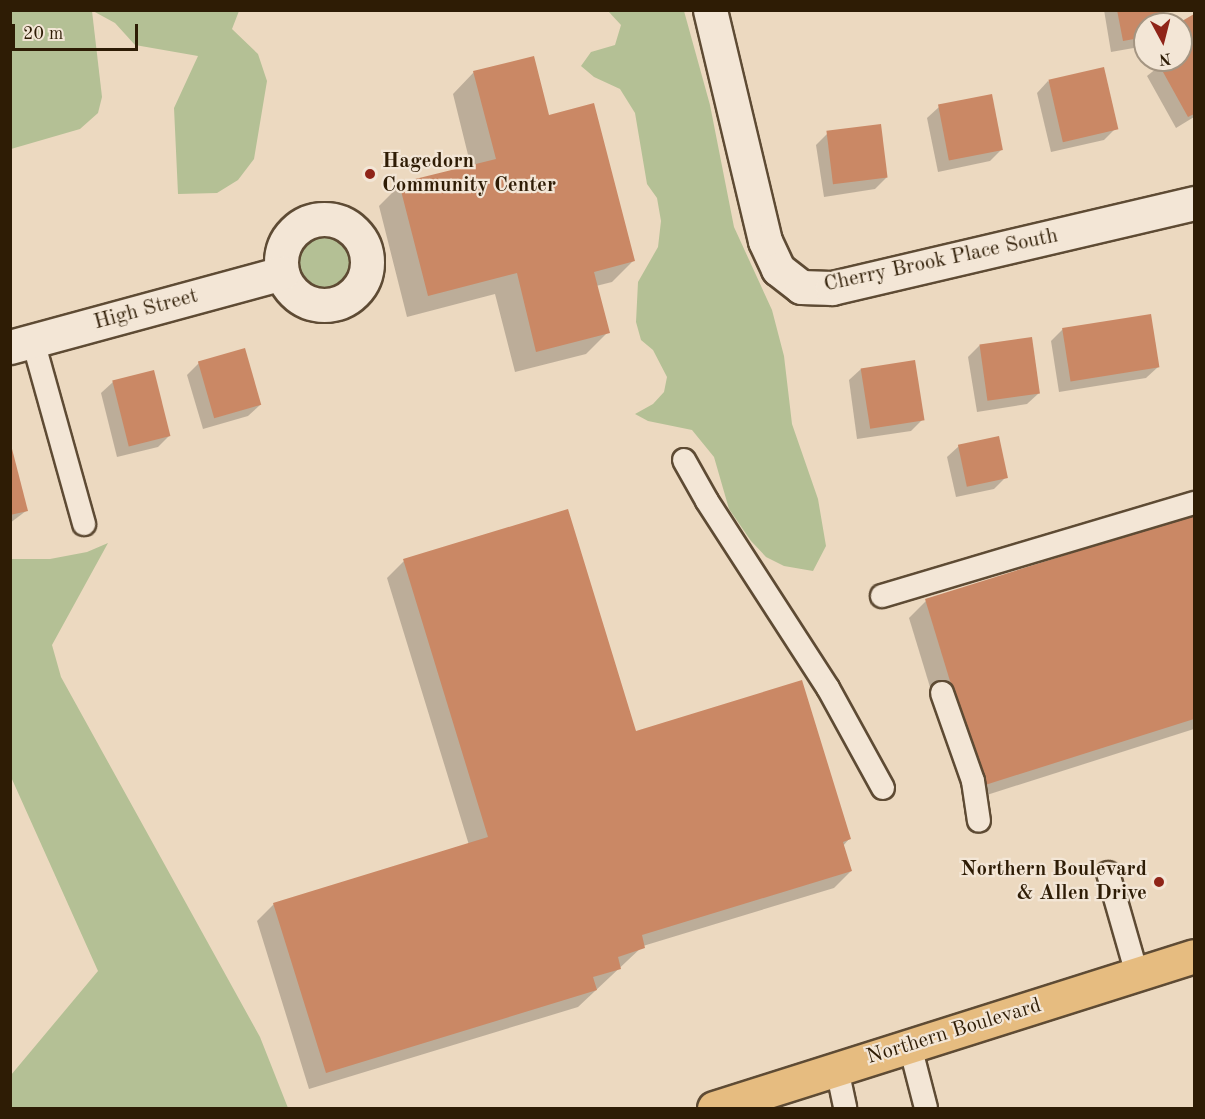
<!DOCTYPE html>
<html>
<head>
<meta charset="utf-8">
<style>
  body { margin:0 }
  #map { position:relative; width:1205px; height:1119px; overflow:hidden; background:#ecd9c0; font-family:"Old Standard TT",serif }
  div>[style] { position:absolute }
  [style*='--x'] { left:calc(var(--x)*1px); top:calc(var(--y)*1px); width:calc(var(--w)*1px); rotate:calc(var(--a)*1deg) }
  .green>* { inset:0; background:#b4c095 }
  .round { border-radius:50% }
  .shadow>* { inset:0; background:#0003 }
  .building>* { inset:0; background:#ca8865; transform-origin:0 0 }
  .roads { filter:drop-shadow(2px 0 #5e4b34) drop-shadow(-2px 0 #5e4b34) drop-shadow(0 2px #5e4b34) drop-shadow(0 -2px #5e4b34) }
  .service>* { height:22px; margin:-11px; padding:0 11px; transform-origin:11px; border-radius:11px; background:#f3e6d6 }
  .minor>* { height:33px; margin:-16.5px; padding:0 16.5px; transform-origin:16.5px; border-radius:16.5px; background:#f3e6d6 }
  .minor>.ring { margin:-16.5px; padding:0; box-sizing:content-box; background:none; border:33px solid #f3e6d6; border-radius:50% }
  .primary>* { height:33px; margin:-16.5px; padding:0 16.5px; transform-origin:16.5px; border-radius:16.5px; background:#e6bc80 }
  .dots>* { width:16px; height:16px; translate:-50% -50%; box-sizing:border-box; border:3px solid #f3e6d6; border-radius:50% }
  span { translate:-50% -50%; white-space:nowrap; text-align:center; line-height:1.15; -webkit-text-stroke:4.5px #f3e6d6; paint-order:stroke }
  .poi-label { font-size:21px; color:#2e1c05; font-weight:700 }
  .left { translate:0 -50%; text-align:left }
  .right { translate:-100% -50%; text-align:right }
  .street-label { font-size:21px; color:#2e1c05 }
  .frame { position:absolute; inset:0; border:12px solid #2e1c05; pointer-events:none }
  .north { position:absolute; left:1133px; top:12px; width:60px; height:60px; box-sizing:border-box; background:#f3e6d6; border:2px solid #a49582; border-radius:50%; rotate:173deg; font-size:16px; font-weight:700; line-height:24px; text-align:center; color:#2e1c05 }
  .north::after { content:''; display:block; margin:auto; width:21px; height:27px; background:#8f2418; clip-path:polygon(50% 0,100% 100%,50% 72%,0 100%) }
  .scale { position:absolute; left:12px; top:24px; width:126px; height:27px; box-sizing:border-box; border:3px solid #2e1c05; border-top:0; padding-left:8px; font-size:18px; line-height:21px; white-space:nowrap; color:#2e1c05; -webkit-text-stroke:4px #f3e6d6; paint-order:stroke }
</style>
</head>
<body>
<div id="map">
  <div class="green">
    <i style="clip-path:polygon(11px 10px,92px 11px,102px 97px,98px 113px,80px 129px,11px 149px)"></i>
    <i style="clip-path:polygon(93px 11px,239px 11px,232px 29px,258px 54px,267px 81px,254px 159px,238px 180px,217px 193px,178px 194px,174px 108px,198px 56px,135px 45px,115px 23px)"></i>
    <i style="clip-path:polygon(608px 11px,684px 11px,710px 105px,734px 227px,772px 310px,784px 356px,792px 424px,818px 499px,826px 546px,813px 571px,784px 566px,766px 557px,751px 541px,729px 509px,714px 457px,692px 430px,648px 421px,635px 414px,653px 404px,664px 392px,667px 377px,653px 350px,641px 340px,636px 322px,638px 282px,658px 247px,661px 221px,657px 198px,647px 184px,635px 113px,620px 89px,594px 77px,581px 66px,591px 52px,615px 45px,621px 25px)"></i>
    <i class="round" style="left:289px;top:228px;width:66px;height:66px"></i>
    <i style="clip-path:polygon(108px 543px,52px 645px,61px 677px,260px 1037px,288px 1108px,11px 1108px,11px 1075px,98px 971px,11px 777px,11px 559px,50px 559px,87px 552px)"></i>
  </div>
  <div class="shadow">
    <i style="clip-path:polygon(1104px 10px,1162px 10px,1165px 24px,1145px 24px,1145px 46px,1111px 52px)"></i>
    <i style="clip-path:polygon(1194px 16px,1194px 117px,1176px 128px,1147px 76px,1167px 60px,1181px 60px,1180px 24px)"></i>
    <i style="clip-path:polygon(474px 72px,634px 260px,612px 282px,596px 286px,608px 332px,586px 354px,515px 372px,495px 294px,407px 317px,379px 206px,400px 185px,471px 167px,453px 94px)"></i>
    <i style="clip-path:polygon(1048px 81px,1116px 128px,1104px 140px,1051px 152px,1037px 93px)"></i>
    <i style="clip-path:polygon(939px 107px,1002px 149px,990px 161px,938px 172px,927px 118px)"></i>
    <i style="clip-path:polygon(827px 134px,887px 177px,875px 189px,824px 197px,816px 145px)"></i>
    <i style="clip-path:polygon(1063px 329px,1158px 367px,1146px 378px,1059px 392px,1051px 341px)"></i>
    <i style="clip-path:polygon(980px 345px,1039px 393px,1027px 404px,977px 412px,968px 357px)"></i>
    <i style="clip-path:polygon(199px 363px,260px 405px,248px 416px,203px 429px,187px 375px)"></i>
    <i style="clip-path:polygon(861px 369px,922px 420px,911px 431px,857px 439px,849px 380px)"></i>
    <i style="clip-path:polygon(113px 382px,169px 436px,158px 447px,117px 457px,101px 393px)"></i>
    <i style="clip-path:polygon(10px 444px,26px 511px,10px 523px)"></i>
    <i style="clip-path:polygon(959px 446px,1006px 477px,994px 489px,956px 497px,947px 457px)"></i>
    <i style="clip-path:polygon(1194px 517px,1194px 729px,965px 802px,909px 618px,926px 601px)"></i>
    <i style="clip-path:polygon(404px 561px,635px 732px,849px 839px,843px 846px,851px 871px,834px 888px,643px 946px,578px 1007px,309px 1089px,257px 921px,274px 904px,469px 845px,387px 578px)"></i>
  </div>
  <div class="building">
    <i style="clip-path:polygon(1117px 10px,1164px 10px,1166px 24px,1145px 24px,1145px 37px,1123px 41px)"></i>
    <i style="clip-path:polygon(1194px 14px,1194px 114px,1188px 117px,1158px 63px,1181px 60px,1181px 50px,1187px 47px,1181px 37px,1181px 24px,1177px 24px)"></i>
    <i style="clip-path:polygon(534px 56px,549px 115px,594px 103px,635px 261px,594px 272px,610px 333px,536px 352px,517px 273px,428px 296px,399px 183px,496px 159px,473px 71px)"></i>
    <i style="left:1104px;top:67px;width:64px;height:57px;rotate:77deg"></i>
    <i style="left:992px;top:94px;width:57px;height:55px;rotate:79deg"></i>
    <i style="left:881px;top:124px;width:54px;height:55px;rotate:83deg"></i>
    <i style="left:1151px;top:314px;width:54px;height:90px;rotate:81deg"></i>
    <i style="left:1032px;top:337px;width:57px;height:53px;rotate:82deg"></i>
    <i style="left:245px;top:348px;width:59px;height:49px;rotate:74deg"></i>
    <i style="left:915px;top:360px;width:61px;height:55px;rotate:81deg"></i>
    <i style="left:154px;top:370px;width:68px;height:43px;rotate:76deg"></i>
    <i style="left:999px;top:436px;width:43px;height:42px;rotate:78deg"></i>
    <i style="clip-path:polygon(10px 441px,28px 511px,10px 515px)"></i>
    <i style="clip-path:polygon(568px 509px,636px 731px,802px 680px,851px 839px,843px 842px,852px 871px,642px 935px,645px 948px,618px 957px,621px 969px,593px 977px,597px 990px,326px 1073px,273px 903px,488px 837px,403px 559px)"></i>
    <i style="clip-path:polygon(1194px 515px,1194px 719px,982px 786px,925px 599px)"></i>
  </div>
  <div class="roads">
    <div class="service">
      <i style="--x:33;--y:341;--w:190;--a:74.4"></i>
      <i style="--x:684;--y:460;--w:47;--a:60.7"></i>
      <i style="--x:707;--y:501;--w:223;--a:57.1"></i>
      <i style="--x:828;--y:688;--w:114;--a:61.2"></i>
      <i style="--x:882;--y:596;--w:326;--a:-16.6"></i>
      <i style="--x:942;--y:693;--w:93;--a:70.6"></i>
      <i style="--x:973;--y:781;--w:40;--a:81.5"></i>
      <i style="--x:1108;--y:873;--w:105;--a:74"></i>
      <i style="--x:910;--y:1046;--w:64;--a:75.5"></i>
      <i style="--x:837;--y:1069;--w:40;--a:78"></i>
    </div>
    <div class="minor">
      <i style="--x:710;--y:10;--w:237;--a:76.6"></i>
      <i style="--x:765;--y:241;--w:31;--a:65"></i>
      <i style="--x:778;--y:269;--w:29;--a:38"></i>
      <i style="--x:801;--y:287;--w:31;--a:2"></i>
      <i style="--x:832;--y:288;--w:372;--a:-13.2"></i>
      <i class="ring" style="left:281px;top:219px;width:53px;height:53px"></i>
      <i style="--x:10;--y:347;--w:282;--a:-15.2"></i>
    </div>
    <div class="primary">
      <i style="--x:714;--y:1108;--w:503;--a:-17.57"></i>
    </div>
  </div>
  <div class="dots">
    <i style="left:370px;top:174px;background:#8f2418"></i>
    <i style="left:1159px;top:882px;background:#8f2418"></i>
  </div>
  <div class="poi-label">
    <span class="left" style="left:382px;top:174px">Hagedorn<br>Community Center</span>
    <span class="right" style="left:1147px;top:882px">Northern Boulevard<br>&amp; Allen Drive</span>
  </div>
  <div class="street-label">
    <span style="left:941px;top:261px;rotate:-12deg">Cherry Brook Place South</span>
    <span style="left:146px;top:310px;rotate:-15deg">High Street</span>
    <span style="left:954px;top:1032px;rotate:-17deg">Northern Boulevard</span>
  </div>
  <div class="frame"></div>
  <div class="north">N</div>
  <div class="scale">20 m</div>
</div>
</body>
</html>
